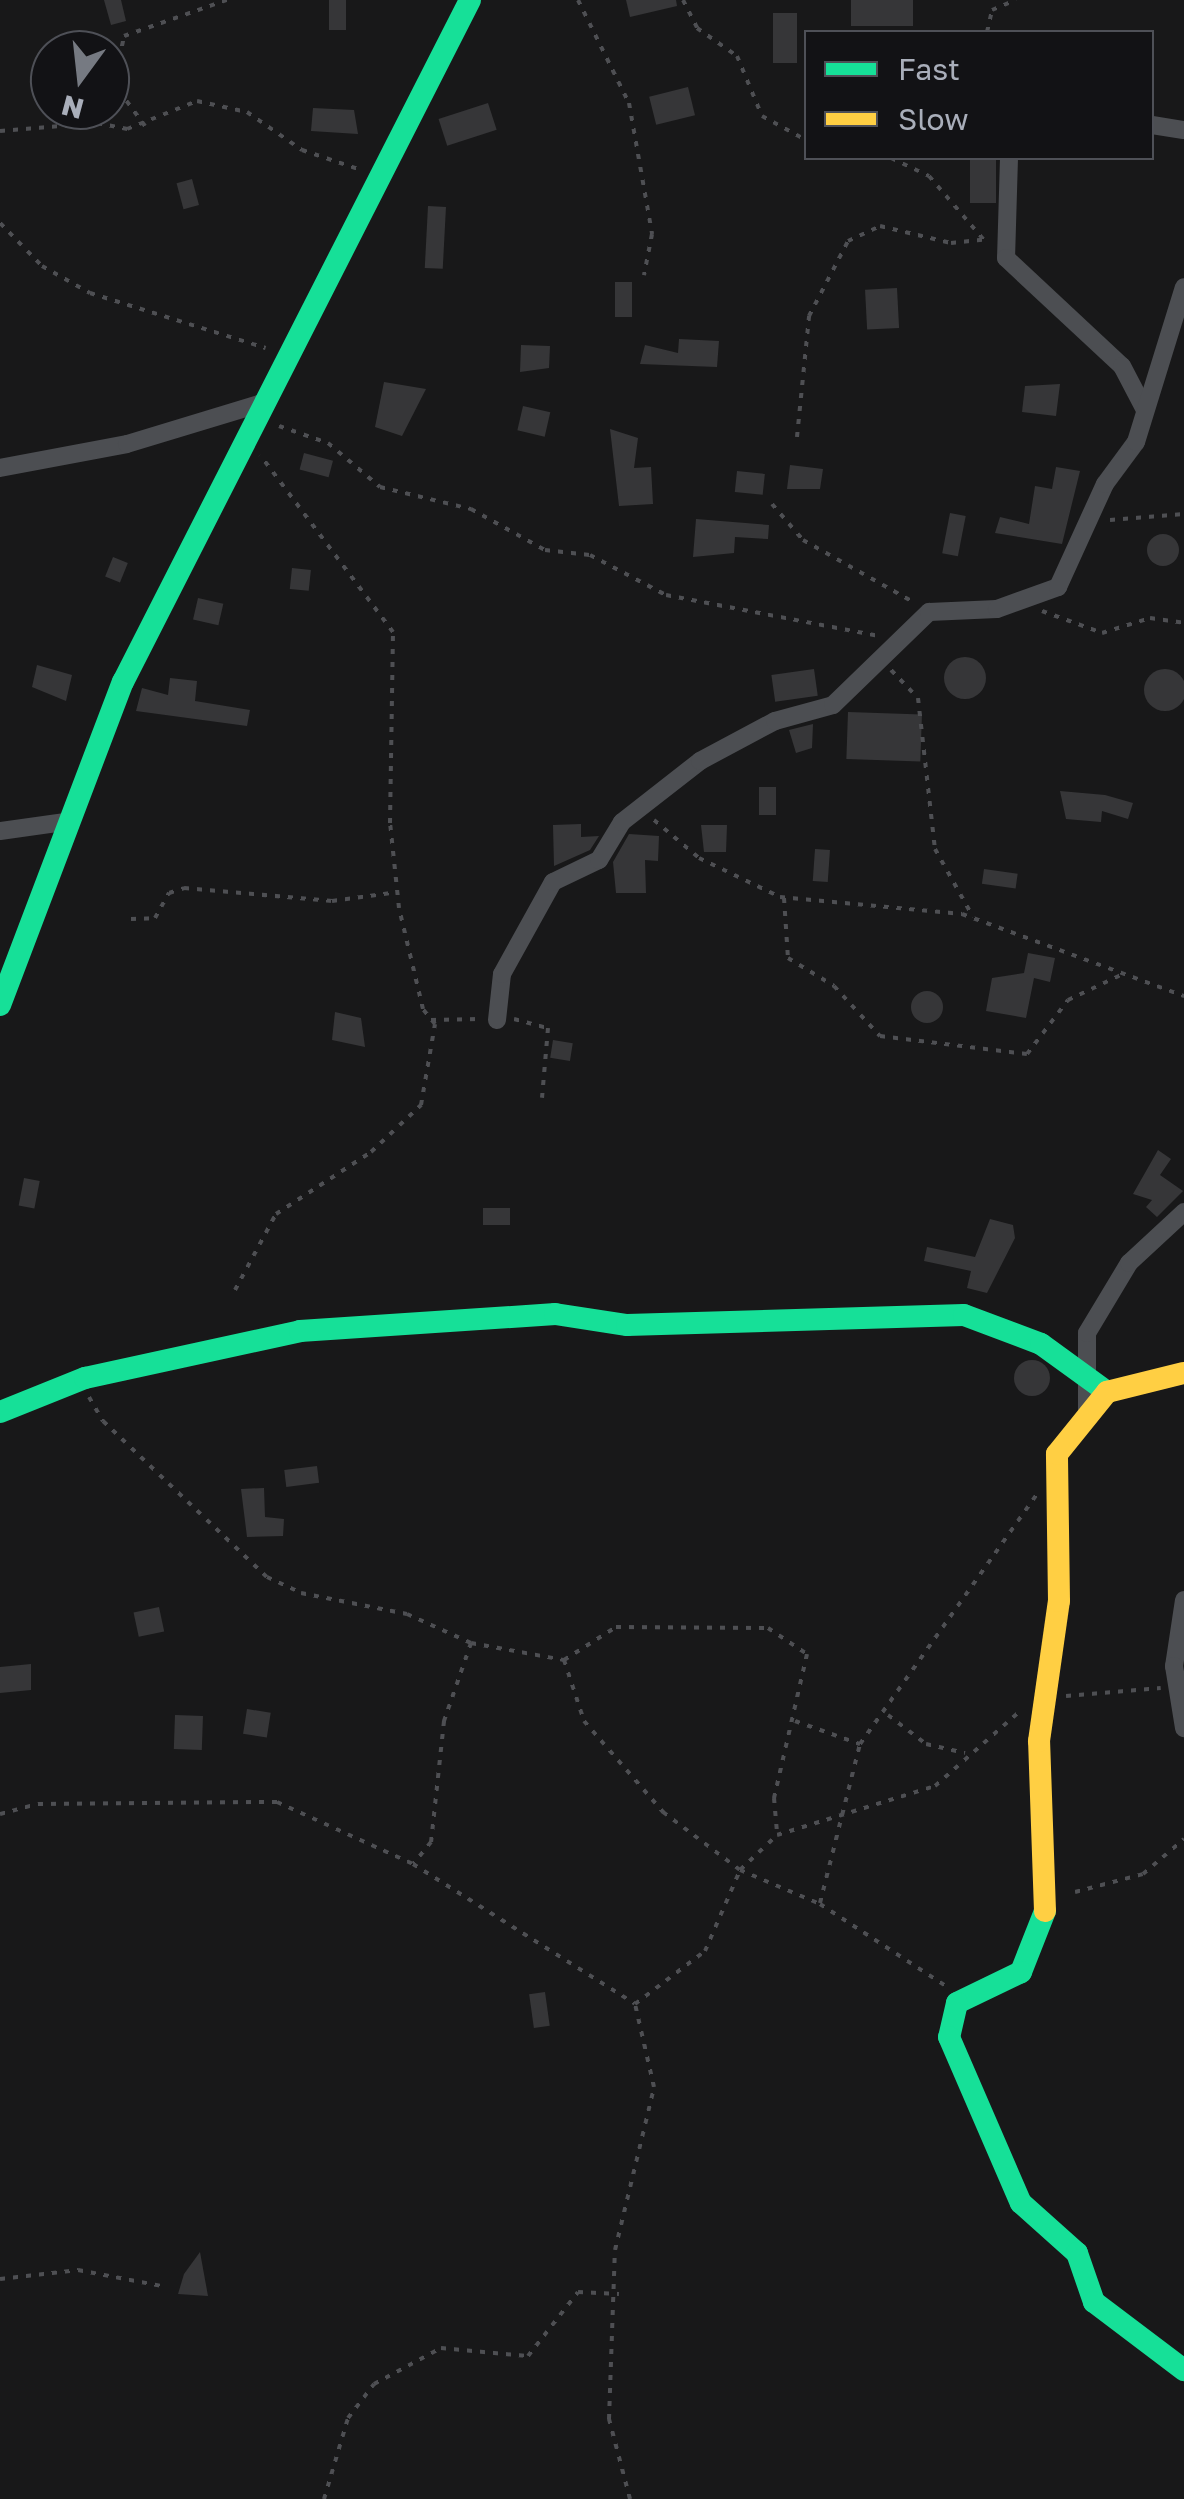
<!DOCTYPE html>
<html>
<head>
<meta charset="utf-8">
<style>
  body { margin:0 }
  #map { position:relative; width:1184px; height:2499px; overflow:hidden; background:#181819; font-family:"Golos Text",sans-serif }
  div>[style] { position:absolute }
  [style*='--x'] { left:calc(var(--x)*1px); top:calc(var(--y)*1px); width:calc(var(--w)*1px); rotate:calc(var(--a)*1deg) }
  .building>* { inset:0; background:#363638; transform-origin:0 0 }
  .round { border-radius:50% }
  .path>* { height:4px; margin-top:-2px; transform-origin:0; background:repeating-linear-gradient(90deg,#4e4f53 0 5px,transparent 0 13px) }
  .street>* { height:18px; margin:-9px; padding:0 9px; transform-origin:9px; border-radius:9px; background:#4c4e52 }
  .fast>* { height:22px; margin:-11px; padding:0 11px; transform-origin:11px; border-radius:11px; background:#16e098 }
  .slow>* { height:22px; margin:-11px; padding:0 11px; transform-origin:11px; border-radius:11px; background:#ffcf43 }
  span { translate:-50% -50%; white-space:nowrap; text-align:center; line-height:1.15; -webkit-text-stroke:8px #121215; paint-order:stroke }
  .legend { position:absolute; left:804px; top:30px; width:350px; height:130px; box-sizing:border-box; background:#121215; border:2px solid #4e5057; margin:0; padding:12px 18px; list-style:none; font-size:30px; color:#a9aeba }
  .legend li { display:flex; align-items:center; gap:20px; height:50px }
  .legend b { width:50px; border:2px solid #4e5057 }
  .north { position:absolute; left:30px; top:30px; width:100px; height:100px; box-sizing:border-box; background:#121215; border:2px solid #4e5057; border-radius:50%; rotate:195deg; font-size:28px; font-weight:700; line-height:40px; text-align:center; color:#a9aeba }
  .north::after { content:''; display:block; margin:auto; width:35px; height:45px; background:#767a82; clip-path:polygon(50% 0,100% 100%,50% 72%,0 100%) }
</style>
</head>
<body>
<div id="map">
  <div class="building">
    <i style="clip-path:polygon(104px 0,121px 0,126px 21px,111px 25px)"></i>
    <i style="left:329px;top:0;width:17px;height:30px"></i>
    <i style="clip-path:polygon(626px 0,676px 0,677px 6px,630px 17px)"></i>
    <i style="left:851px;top:0;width:62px;height:26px"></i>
    <i style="left:773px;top:13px;width:24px;height:50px"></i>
    <i style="left:688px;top:87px;width:29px;height:40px;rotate:76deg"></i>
    <i style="left:488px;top:103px;width:28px;height:52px;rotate:72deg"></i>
    <i style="clip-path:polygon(313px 108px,354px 110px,358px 134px,311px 131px)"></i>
    <i style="left:970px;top:158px;width:26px;height:45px"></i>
    <i style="left:192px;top:179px;width:27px;height:16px;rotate:75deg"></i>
    <i style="left:428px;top:206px;width:18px;height:62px;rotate:3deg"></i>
    <i style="left:615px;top:282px;width:17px;height:35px"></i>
    <i style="left:897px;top:288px;width:40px;height:32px;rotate:87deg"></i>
    <i style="clip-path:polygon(679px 339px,719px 341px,717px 367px,640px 364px,645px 345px,678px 353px)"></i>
    <i style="clip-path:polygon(521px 345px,550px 346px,549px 368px,520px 372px)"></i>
    <i style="clip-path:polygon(384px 382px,426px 389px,402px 436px,375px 427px)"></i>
    <i style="clip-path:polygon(1060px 384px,1056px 416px,1022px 412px,1025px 386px)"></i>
    <i style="left:523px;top:406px;width:28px;height:25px;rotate:13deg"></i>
    <i style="clip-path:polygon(610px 429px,638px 438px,634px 468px,651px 467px,653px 504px,619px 506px)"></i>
    <i style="left:304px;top:453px;width:30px;height:17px;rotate:15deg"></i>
    <i style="clip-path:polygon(790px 465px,823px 469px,820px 489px,787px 489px)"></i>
    <i style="clip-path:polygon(1056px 467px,1080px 471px,1062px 544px,995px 533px,1000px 517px,1029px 524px,1035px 486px,1052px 489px)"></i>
    <i style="left:737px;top:471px;width:28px;height:21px;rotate:6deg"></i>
    <i style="left:950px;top:513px;width:16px;height:41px;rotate:11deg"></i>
    <i style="clip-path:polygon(696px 519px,769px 525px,768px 539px,735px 537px,734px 553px,693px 557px)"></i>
    <i class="round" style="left:1147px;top:534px;width:32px;height:32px"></i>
    <i style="left:113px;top:557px;width:16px;height:21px;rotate:22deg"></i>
    <i style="left:292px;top:568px;width:19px;height:21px;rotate:6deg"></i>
    <i style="left:198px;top:598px;width:26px;height:22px;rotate:13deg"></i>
    <i class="round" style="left:944px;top:657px;width:42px;height:42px"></i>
    <i style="clip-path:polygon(37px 665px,72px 675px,66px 701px,32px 687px)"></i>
    <i class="round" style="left:1144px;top:669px;width:42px;height:42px"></i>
    <i style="left:814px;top:669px;width:27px;height:43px;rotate:82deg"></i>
    <i style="clip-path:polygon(170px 678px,197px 681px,195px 701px,250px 710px,247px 726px,136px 711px,142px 688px,168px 695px)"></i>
    <i style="left:848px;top:712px;width:74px;height:47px;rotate:2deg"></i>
    <i style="clip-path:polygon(813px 724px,812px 748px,796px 753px,789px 730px)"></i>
    <i style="left:776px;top:787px;width:28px;height:17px;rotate:90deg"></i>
    <i style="clip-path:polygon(1060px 791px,1105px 795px,1133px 803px,1128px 819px,1102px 811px,1101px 822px,1066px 819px)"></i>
    <i style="clip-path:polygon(581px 824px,581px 837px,599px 836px,590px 850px,554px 866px,553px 825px)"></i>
    <i style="clip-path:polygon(701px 825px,727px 825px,726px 852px,704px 852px)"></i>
    <i style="clip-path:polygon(629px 834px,659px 836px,658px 861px,645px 860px,646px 893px,616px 893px,613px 862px)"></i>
    <i style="left:815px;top:849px;width:15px;height:32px;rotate:4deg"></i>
    <i style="left:984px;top:869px;width:34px;height:15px;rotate:8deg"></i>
    <i style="clip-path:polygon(1028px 953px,1055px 958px,1050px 982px,1034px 978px,1026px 1018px,986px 1011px,992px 978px,1024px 973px)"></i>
    <i class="round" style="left:911px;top:991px;width:32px;height:32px"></i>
    <i style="clip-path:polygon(335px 1012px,361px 1018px,365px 1047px,332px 1040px)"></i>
    <i style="left:553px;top:1040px;width:20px;height:18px;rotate:9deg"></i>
    <i style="clip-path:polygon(1158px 1150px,1171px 1159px,1160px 1175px,1183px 1191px,1157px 1217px,1146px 1207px,1152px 1200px,1133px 1194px)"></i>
    <i style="left:24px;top:1178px;width:16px;height:28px;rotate:11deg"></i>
    <i style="left:483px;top:1208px;width:27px;height:17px"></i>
    <i style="clip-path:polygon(990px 1219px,1013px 1225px,1015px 1238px,987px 1293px,967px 1288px,971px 1271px,924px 1261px,927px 1247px,975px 1257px)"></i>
    <i class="round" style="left:1014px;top:1360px;width:36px;height:36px"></i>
    <i style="left:317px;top:1466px;width:17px;height:33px;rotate:83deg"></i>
    <i style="clip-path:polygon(264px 1488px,265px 1517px,284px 1519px,283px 1536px,247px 1537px,241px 1489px)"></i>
    <i style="left:159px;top:1607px;width:25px;height:26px;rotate:78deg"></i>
    <i style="clip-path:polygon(31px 1664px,31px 1690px,0 1693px,0 1667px)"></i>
    <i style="left:247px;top:1709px;width:24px;height:25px;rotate:9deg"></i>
    <i style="left:175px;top:1715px;width:28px;height:34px;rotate:2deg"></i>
    <i style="left:545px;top:1992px;width:34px;height:16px;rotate:82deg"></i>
    <i style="clip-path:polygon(200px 2252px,208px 2296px,178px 2294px,184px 2274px)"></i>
  </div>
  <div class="path">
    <i style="--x:578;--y:0;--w:115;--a:63.7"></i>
    <i style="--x:629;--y:103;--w:133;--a:80"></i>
    <i style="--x:652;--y:234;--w:42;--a:101"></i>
    <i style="--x:683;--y:0;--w:31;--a:63"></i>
    <i style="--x:697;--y:28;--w:49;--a:35"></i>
    <i style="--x:737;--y:56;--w:65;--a:67.4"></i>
    <i style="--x:762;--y:116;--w:50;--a:28.6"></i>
    <i style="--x:987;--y:32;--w:23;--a:-77"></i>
    <i style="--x:992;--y:10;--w:26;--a:-23"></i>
    <i style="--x:145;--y:126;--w:52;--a:-126.4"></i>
    <i style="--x:114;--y:84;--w:49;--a:-78.2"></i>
    <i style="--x:124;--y:36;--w:109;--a:-19.3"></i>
    <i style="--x:0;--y:131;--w:97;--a:-4.7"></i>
    <i style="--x:97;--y:123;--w:31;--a:11"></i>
    <i style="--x:127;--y:129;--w:75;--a:-21.8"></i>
    <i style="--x:197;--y:101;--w:51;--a:12.4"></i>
    <i style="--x:247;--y:112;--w:67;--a:34.6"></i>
    <i style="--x:302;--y:150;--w:62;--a:18.7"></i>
    <i style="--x:891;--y:158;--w:42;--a:25.3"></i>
    <i style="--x:929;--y:176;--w:84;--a:49.3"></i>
    <i style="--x:0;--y:223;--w:60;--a:45.7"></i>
    <i style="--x:42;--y:266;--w:55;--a:29.4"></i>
    <i style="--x:90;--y:293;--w:184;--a:17.4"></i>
    <i style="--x:279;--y:426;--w:52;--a:19.1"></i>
    <i style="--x:328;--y:443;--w:68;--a:40.2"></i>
    <i style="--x:380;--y:487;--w:94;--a:13.6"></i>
    <i style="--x:471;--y:509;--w:85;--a:29"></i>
    <i style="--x:545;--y:550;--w:45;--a:6.3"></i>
    <i style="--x:590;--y:555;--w:86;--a:27.8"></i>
    <i style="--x:666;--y:595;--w:217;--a:10.9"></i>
    <i style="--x:797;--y:437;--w:122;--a:-84.3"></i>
    <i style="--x:809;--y:316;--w:85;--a:-62.5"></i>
    <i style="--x:848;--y:241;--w:35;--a:-25"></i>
    <i style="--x:880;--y:226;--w:73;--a:13.5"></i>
    <i style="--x:951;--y:243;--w:36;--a:-6"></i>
    <i style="--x:772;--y:504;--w:48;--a:49.3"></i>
    <i style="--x:803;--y:540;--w:126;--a:29.4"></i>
    <i style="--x:1110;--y:520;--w:74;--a:-4.6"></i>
    <i style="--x:1042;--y:611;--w:64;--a:20.1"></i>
    <i style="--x:1102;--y:633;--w:50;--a:-17.4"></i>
    <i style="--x:1150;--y:618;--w:34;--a:8"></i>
    <i style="--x:891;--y:670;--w:39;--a:46"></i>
    <i style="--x:918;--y:698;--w:152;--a:83.6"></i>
    <i style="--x:935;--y:849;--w:78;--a:60.8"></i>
    <i style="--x:654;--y:820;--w:59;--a:40.2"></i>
    <i style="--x:699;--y:858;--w:90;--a:25.7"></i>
    <i style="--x:780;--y:897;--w:183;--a:5.3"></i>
    <i style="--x:962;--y:914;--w:237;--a:20.3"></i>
    <i style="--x:784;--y:898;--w:60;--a:86.2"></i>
    <i style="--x:788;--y:958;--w:54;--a:31.3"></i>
    <i style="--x:834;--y:986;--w:68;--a:47.4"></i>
    <i style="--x:880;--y:1036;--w:148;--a:7"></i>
    <i style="--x:1027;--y:1054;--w:68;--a:-52.8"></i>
    <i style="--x:1068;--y:1000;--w:59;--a:-25.3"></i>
    <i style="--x:131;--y:919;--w:24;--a:-2"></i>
    <i style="--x:155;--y:918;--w:29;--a:-61"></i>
    <i style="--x:169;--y:893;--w:16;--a:-18"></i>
    <i style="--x:184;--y:888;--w:149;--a:5"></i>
    <i style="--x:332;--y:901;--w:67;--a:-7.8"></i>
    <i style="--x:514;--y:1019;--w:35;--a:15"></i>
    <i style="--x:548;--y:1028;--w:70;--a:94.9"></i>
    <i style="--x:431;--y:1020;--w:49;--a:-1.2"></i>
    <i style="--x:235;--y:1290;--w:86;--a:-61.7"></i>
    <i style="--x:276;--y:1214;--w:113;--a:-33.1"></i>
    <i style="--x:371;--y:1152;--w:69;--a:-43.2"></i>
    <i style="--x:421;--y:1105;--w:82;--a:-80.2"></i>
    <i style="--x:435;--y:1024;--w:19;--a:-129"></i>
    <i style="--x:423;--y:1009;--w:104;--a:-103.4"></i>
    <i style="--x:399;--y:908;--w:85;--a:-96"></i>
    <i style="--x:390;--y:823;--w:191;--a:-89.1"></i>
    <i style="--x:393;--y:632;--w:221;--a:-126.9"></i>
    <i style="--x:89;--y:1397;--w:28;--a:60"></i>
    <i style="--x:103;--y:1421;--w:226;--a:43.6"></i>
    <i style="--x:267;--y:1577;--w:38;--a:25"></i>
    <i style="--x:301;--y:1593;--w:108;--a:11.2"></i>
    <i style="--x:407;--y:1614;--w:70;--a:24.4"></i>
    <i style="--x:471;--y:1643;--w:83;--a:109.1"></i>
    <i style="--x:444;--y:1721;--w:122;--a:96.1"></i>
    <i style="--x:431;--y:1842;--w:28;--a:129"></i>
    <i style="--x:471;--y:1643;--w:95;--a:10.4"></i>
    <i style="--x:564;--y:1660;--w:64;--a:71.8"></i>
    <i style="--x:584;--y:1721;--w:121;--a:49"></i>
    <i style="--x:663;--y:1812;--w:96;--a:37"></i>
    <i style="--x:740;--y:1870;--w:87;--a:23"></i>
    <i style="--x:820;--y:1904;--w:150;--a:33.1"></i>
    <i style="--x:564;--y:1660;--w:62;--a:-32.4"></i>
    <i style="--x:616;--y:1627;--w:152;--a:0.4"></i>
    <i style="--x:768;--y:1628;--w:47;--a:33.7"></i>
    <i style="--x:807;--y:1654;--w:148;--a:102.9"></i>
    <i style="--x:774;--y:1798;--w:37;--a:85"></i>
    <i style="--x:1066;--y:1696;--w:95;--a:-4.8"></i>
    <i style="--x:888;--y:1715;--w:48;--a:37.3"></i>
    <i style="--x:926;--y:1744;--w:40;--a:13"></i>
    <i style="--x:795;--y:1721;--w:69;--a:19.5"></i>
    <i style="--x:0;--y:1814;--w:39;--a:-15"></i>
    <i style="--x:38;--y:1804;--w:239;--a:-0.5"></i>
    <i style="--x:277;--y:1802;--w:149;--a:24.5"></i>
    <i style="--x:413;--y:1864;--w:262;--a:32.2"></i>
    <i style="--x:1075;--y:1892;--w:70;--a:-14.8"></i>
    <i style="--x:1143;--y:1874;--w:54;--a:-40.5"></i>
    <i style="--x:820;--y:1903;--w:164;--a:-75.9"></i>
    <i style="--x:860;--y:1744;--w:305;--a:-54.7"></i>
    <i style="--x:0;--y:2279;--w:79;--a:-6.6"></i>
    <i style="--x:78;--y:2270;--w:86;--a:10.8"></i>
    <i style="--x:324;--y:2499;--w:84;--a:-73.5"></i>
    <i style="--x:348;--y:2418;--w:43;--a:-52.6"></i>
    <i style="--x:374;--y:2384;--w:76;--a:-28.2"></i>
    <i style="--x:441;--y:2348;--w:87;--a:5.3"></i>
    <i style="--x:528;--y:2356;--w:81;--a:-52"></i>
    <i style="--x:578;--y:2292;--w:41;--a:2.8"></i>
    <i style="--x:630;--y:2499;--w:83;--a:-104.7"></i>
    <i style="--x:609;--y:2419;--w:169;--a:-88"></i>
    <i style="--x:615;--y:2250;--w:168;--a:-76.5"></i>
    <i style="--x:654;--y:2087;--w:85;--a:-102.9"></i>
    <i style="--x:635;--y:2004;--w:88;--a:-37.1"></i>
    <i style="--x:705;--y:1951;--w:88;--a:-66.6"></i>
    <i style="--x:740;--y:1870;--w:51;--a:-43.4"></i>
    <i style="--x:777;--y:1835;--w:165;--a:-17.2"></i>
    <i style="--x:935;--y:1786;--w:112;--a:-41.4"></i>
  </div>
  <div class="street">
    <i style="--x:1152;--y:125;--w:32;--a:9"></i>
    <i style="--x:1009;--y:158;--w:100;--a:91.7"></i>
    <i style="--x:1006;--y:258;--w:158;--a:43"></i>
    <i style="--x:1122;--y:366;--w:50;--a:62.4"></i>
    <i style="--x:0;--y:468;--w:129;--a:-10.7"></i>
    <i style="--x:127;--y:444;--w:144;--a:-16.9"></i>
    <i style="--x:0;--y:831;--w:66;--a:-7.9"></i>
    <i style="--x:497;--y:1020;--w:46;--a:-83.8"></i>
    <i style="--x:502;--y:974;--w:105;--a:-61"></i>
    <i style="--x:553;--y:882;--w:51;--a:-25.6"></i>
    <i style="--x:599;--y:860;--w:44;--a:-58.8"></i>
    <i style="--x:622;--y:822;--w:99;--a:-38"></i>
    <i style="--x:700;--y:761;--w:85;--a:-28.1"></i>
    <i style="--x:775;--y:721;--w:60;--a:-15.4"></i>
    <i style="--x:833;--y:705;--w:134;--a:-44.1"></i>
    <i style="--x:929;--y:612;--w:68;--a:-2.5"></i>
    <i style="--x:997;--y:609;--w:65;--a:-19.8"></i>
    <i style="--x:1058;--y:587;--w:113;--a:-65.5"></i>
    <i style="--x:1105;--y:484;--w:52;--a:-53.6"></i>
    <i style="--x:1136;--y:442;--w:162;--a:-72.8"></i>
    <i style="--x:1087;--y:1410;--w:77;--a:-90"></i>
    <i style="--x:1087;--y:1333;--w:82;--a:-59"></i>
    <i style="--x:1129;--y:1263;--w:75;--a:-42.8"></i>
    <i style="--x:1184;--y:1600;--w:67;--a:98.6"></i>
    <i style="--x:1174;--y:1666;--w:63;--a:80.8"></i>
  </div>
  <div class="fast">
    <i style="--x:0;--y:1005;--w:346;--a:-69.2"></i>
    <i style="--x:123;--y:682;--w:765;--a:-63.03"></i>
    <i style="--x:0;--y:1412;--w:92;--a:-21.8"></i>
    <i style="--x:85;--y:1378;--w:220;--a:-12.3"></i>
    <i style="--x:300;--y:1331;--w:256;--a:-3.8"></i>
    <i style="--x:555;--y:1314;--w:73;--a:8.7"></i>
    <i style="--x:627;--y:1325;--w:337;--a:-1.7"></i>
    <i style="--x:964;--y:1315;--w:82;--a:20.6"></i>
    <i style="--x:1041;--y:1344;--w:82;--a:36"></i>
    <i style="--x:1045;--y:1911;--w:66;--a:111.5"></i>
    <i style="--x:1021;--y:1972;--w:71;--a:154.2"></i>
    <i style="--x:957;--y:2003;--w:35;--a:103"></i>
    <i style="--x:949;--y:2037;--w:181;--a:66.6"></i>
    <i style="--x:1021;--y:2203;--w:75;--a:41.8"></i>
    <i style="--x:1077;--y:2253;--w:52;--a:70.9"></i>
    <i style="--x:1094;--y:2302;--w:113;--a:37.1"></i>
  </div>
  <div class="slow">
    <i style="--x:1045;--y:1911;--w:170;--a:-92"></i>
    <i style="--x:1039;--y:1741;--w:141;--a:-81.9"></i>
    <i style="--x:1059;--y:1601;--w:147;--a:-90.8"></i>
    <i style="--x:1057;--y:1454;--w:80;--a:-51.1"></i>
    <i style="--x:1107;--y:1392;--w:79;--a:-13.9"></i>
  </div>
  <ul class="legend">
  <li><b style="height:12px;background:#16e098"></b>Fast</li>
  <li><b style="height:12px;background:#ffcf43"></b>Slow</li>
  </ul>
  <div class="north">N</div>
</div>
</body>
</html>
